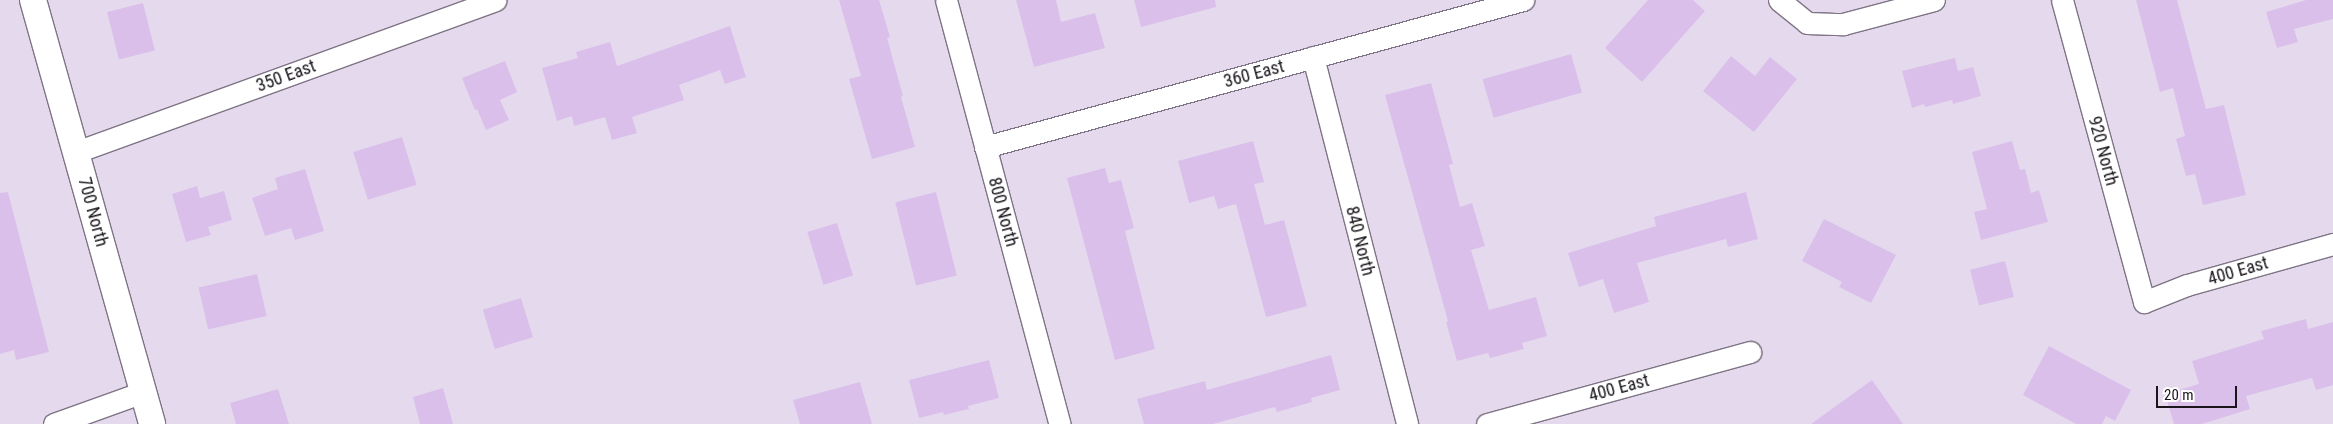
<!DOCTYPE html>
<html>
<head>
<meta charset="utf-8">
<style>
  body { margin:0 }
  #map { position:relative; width:2333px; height:424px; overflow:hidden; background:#e5daed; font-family:"Roboto Condensed",sans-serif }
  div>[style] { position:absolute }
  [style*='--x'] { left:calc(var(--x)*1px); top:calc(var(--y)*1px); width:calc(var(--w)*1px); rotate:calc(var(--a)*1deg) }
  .building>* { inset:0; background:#dabfeb; transform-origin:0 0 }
  .roads { filter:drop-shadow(1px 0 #7e7485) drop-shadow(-1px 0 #7e7485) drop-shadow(0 1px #7e7485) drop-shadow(0 -1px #7e7485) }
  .minor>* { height:21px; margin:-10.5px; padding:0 10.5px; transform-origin:10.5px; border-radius:10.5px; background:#fff }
  .tertiary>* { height:26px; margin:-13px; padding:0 13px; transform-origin:13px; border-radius:13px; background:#fff }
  span { translate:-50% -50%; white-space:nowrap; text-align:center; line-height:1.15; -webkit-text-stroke:4px #fff; paint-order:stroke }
  .street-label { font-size:18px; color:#19151b }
  .scale { position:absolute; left:2156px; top:386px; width:81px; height:22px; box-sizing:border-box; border:2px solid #19151b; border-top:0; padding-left:6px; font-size:15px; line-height:18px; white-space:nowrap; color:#19151b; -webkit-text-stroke:4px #fff; paint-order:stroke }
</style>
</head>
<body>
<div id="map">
  <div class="building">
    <i style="clip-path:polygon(839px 0,879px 0,890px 37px,887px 38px,903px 96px,901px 97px,915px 147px,872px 159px,849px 79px,861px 76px)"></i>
    <i style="clip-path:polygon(1016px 0,1056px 0,1061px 22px,1095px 13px,1105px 48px,1034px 67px)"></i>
    <i style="clip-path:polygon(1134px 0,1215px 0,1216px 7px,1141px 27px)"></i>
    <i style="clip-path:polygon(1648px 0,1693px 0,1705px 11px,1642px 82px,1605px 48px)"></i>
    <i style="clip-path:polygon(2136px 0,2177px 0,2206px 109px,2224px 105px,2246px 195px,2203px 205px,2195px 174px,2186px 176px,2176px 139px,2185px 136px,2173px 88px,2160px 92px)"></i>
    <i style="clip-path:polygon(2306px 0,2333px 0,2333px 19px,2294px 29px,2298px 42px,2277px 48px,2266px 12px)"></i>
    <i style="left:143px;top:3px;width:49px;height:37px;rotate:76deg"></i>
    <i style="clip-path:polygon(730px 26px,746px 77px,725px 84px,720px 70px,679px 85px,684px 100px,632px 117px,637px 133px,612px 140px,605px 117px,574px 126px,572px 116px,557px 121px,542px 68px,578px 58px,576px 52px,610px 42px,617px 66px)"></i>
    <i style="left:1571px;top:54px;width:40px;height:92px;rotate:74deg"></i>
    <i style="clip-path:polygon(1731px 56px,1755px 76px,1770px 57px,1797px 79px,1754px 132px,1703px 91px)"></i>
    <i style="clip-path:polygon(1955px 58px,1958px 71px,1973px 67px,1981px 96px,1953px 104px,1952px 100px,1925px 107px,1924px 104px,1912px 108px,1902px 71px)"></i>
    <i style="clip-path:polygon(505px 61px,517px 92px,500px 100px,509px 120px,486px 130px,477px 109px,475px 110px,462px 78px)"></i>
    <i style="clip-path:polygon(1431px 83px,1453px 164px,1449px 165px,1460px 207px,1472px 203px,1485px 246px,1471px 250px,1489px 310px,1536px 297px,1547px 336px,1522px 343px,1524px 349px,1490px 358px,1488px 353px,1457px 361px,1446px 322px,1448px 321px,1385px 95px)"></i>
    <i style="left:402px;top:137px;width:50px;height:51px;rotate:73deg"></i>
    <i style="clip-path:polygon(1253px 141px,1264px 182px,1254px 184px,1265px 225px,1284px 220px,1307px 306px,1266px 317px,1236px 204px,1218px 209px,1214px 196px,1189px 203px,1178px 161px)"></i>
    <i style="clip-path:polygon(2012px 141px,2020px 170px,2025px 169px,2031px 193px,2039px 190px,2048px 222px,1981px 240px,1974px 212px,1987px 209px,1972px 152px)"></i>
    <i style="clip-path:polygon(1105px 168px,1109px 183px,1121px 180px,1134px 228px,1125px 231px,1155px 349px,1115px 360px,1067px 178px)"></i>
    <i style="clip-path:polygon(305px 169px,324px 231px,295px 240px,291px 228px,265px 236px,252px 198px,278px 189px,275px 178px)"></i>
    <i style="clip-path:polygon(197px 186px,200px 198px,224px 191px,232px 220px,208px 227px,211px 235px,186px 242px,172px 194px)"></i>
    <i style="clip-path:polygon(8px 192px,49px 352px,16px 360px,14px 350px,0 354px,0 193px)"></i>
    <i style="left:936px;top:192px;width:86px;height:42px;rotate:76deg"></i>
    <i style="clip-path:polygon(1746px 192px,1758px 239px,1728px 247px,1726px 239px,1637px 263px,1649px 302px,1614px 313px,1603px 279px,1579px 287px,1568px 253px,1656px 226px,1654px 217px)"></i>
    <i style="clip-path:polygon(1824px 219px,1896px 255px,1871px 303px,1839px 287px,1842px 282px,1802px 261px)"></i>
    <i style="left:837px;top:223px;width:55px;height:31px;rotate:73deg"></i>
    <i style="left:2005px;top:261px;width:37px;height:36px;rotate:76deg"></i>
    <i style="left:257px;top:274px;width:43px;height:60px;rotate:77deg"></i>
    <i style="left:521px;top:298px;width:41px;height:40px;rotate:73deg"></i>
    <i style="clip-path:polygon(2306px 319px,2308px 329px,2333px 322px,2333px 385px,2316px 390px,2312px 378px,2246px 396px,2250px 409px,2202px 424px,2174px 424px,2165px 394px,2199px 384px,2192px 361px,2264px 339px,2261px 331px)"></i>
    <i style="clip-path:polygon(2049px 346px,2131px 390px,2115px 421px,2106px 416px,2102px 424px,2076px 424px,2023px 395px)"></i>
    <i style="clip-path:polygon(1331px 355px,1340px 390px,1311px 398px,1312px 402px,1277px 412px,1275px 407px,1213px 424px,1144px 424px,1137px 399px,1205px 381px,1207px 390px)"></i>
    <i style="clip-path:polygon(989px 360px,999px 398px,968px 406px,969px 409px,944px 415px,943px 412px,919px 418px,909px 380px)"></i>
    <i style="clip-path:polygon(1872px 380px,1903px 424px,1811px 424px)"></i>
    <i style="clip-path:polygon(860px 382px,872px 424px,800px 424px,793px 400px)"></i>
    <i style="clip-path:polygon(443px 388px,453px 424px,420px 424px,413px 397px)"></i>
    <i style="clip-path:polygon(278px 389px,289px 424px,236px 424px,230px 403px)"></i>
  </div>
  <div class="roads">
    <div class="minor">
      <i style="--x:946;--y:0;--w:439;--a:75"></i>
      <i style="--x:1779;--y:0;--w:36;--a:39"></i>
      <i style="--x:1807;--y:23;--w:36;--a:2"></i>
      <i style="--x:1843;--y:24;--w:94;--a:-14.8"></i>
      <i style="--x:2062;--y:0;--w:313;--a:74.8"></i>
      <i style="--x:2144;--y:302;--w:46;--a:-21.6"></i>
      <i style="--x:2187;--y:285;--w:152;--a:-15.7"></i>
      <i style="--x:1313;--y:57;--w:379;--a:75.6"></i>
      <i style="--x:985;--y:147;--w:558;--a:-15.28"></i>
      <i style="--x:76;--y:152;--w:446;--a:-19.9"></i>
      <i style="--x:54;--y:424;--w:95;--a:-19.8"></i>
      <i style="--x:1487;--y:424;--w:273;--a:-15.3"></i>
    </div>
    <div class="tertiary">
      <i style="--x:33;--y:0;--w:440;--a:74.3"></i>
    </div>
  </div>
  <div class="street-label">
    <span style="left:1254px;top:74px;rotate:-15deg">360 East</span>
    <span style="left:286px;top:76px;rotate:-20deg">350 East</span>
    <span style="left:2103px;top:151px;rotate:75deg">920 North</span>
    <span style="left:93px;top:212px;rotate:75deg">700 North</span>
    <span style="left:1003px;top:212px;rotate:75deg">800 North</span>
    <span style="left:1360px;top:241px;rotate:76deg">840 North</span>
    <span style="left:2238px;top:271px;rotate:-16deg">400 East</span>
    <span style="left:1619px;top:388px;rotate:-15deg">400 East</span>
  </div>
  <div class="scale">20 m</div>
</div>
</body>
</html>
